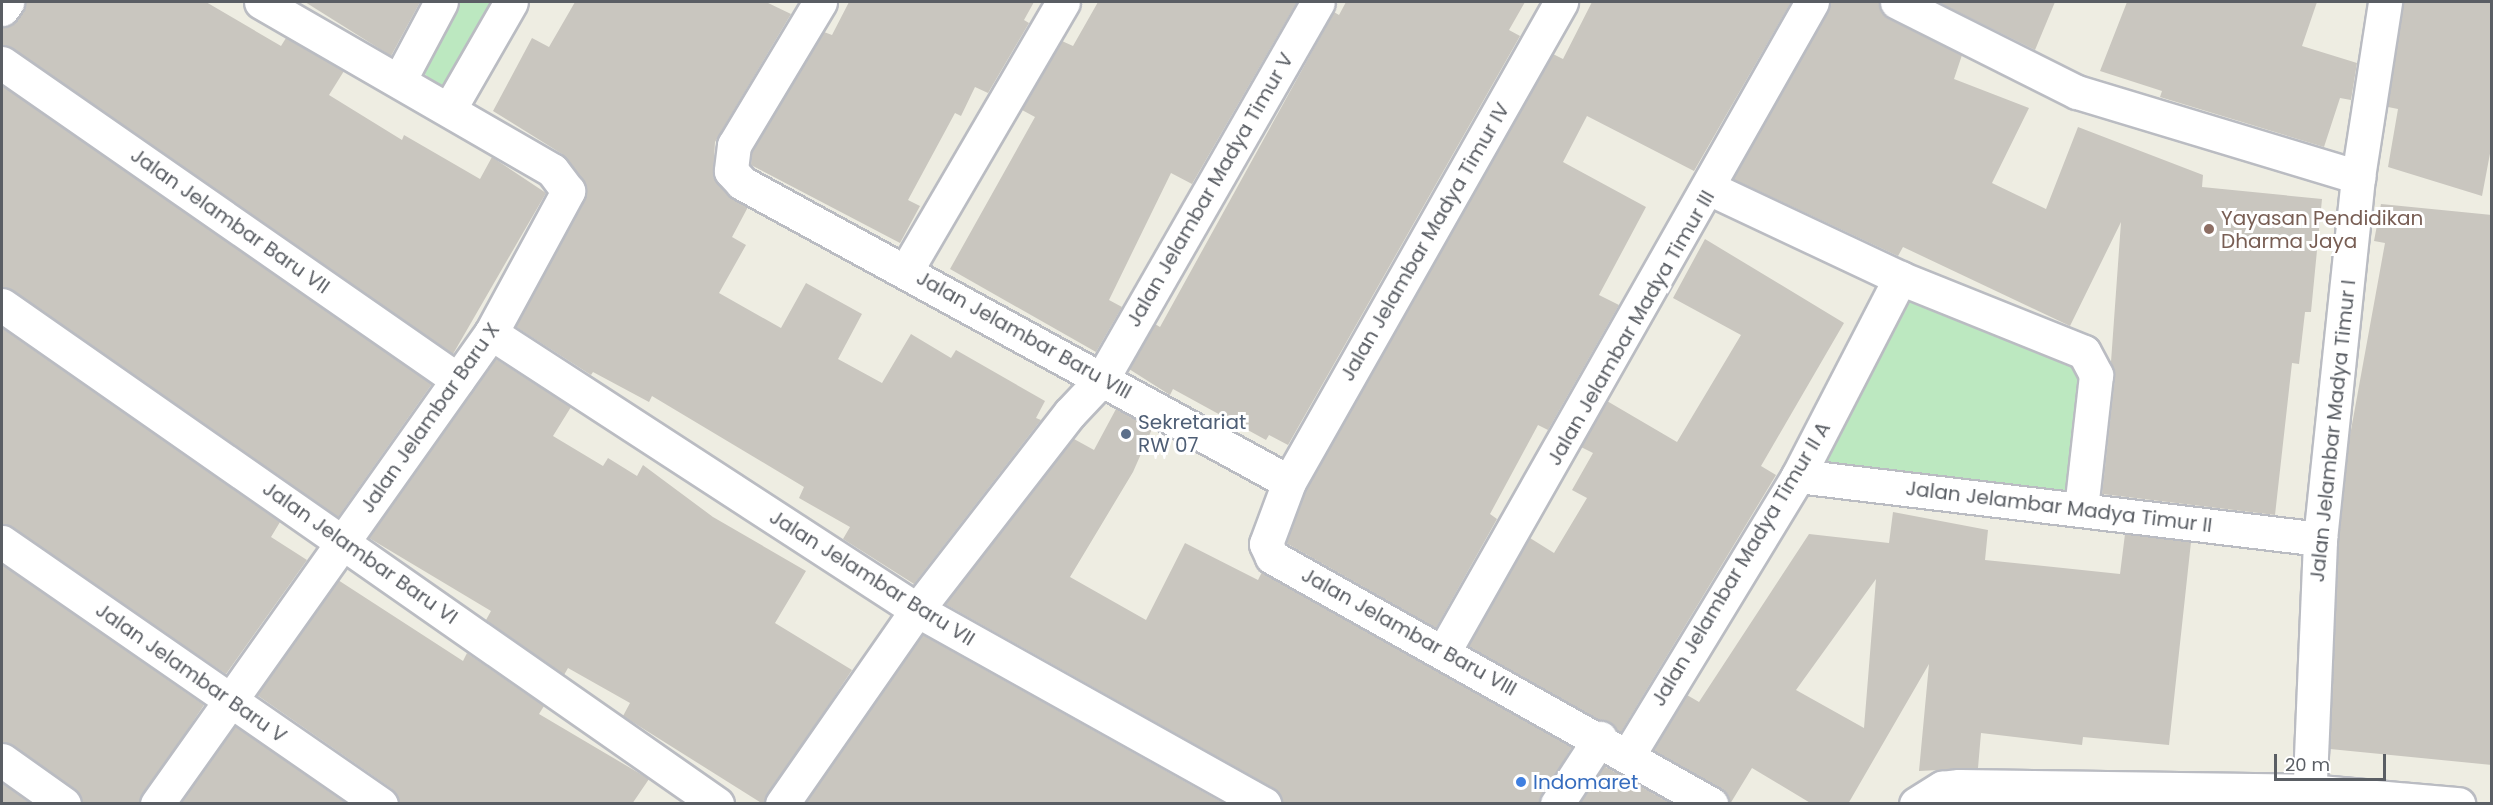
<!DOCTYPE html>
<html>
<head>
<meta charset="utf-8">
<style>
  body { margin:0 }
  #map { position:relative; width:2493px; height:805px; overflow:hidden; background:#eeede2; font-family:Poppins,sans-serif }
  div>[style] { position:absolute }
  [style*='--x'] { left:calc(var(--x)*1px); top:calc(var(--y)*1px); width:calc(var(--w)*1px); rotate:calc(var(--a)*1deg) }
  .green>* { inset:0; background:#bce8c0 }
  .building>* { inset:0; background:#c9c6bf }
  .roads { filter:drop-shadow(2px 0 #babcc2) drop-shadow(-2px 0 #babcc2) drop-shadow(0 2px #babcc2) drop-shadow(0 -2px #babcc2) }
  .minor>* { height:33px; margin:-16.5px; padding:0 16.5px; transform-origin:16.5px; border-radius:16.5px; background:#fff }
  .dots>* { width:16px; height:16px; translate:-50% -50%; box-sizing:border-box; border:3px solid #fff; border-radius:50% }
  span { translate:-50% -50%; white-space:nowrap; text-align:center; line-height:1.15; -webkit-text-stroke:6px #fff; paint-order:stroke }
  .street-label { font-size:20px; color:#5a5e64 }
  .education-label { font-size:20px; color:#785e54 }
  .left { translate:0 -50%; text-align:left }
  .service-label { font-size:20px; color:#4e5e75 }
  .shop-label { font-size:20px; color:#366cbe }
  .frame { position:absolute; inset:0; border:3px solid #5a5e64; pointer-events:none }
  .scale { position:absolute; left:2274px; top:754px; width:112px; height:27px; box-sizing:border-box; border:3px solid #5a5e64; border-top:0; padding-left:8px; font-size:18px; line-height:21px; white-space:nowrap; color:#5a5e64; -webkit-text-stroke:4px #fff; paint-order:stroke }
</style>
</head>
<body>
<div id="map">
  <div class="green">
    <i style="clip-path:polygon(443px 2px,497px 2px,444px 91px,411px 62px)"></i>
    <i style="clip-path:polygon(1903px 296px,2093px 362px,2070px 507px,1817px 468px)"></i>
  </div>
  <div class="building">
    <i style="clip-path:polygon(25px 2px,206px 2px,281px 46px,286px 38px,344px 71px,329px 95px,402px 140px,404px 135px,480px 179px,492px 157px,546px 193px,453px 354px,2px 45px,2px 28px,17px 20px)"></i>
    <i style="clip-path:polygon(305px 2px,420px 2px,391px 56px)"></i>
    <i style="clip-path:polygon(575px 2px,766px 2px,791px 14px,715px 142px,713px 177px,748px 207px,732px 237px,746px 245px,719px 293px,781px 328px,806px 283px,862px 314px,838px 359px,882px 383px,911px 334px,951px 358px,956px 350px,1045px 401px,1036px 418px,1041px 420px,914px 584px,843px 539px,850px 527px,799px 498px,804px 487px,652px 396px,649px 402px,593px 372px,591px 375px,516px 327px,587px 189px,562px 154px,493px 111px,532px 38px,549px 47px)"></i>
    <i style="clip-path:polygon(849px 2px,1034px 2px,1024px 20px,1029px 23px,988px 93px,975px 87px,961px 116px,955px 113px,908px 200px,920px 206px,900px 243px,751px 165px,752px 151px,824px 32px,832px 35px)"></i>
    <i style="clip-path:polygon(1098px 2px,1297px 2px,1192px 184px,1171px 173px,1109px 300px,1122px 307px,1096px 352px,950px 269px,1035px 117px,1022px 110px,1062px 41px,1073px 46px)"></i>
    <i style="clip-path:polygon(1346px 2px,1525px 2px,1509px 30px,1520px 36px,1288px 445px,1269px 435px,1266px 440px,1173px 389px,1170px 395px,1129px 369px,1155px 324px,1160px 327px,1334px 12px,1339px 15px)"></i>
    <i style="clip-path:polygon(1592px 2px,1791px 2px,1694px 171px,1587px 116px,1563px 162px,1646px 207px,1599px 295px,1619px 305px,1548px 430px,1538px 425px,1490px 514px,1497px 519px,1436px 628px,1286px 543px,1306px 490px,1553px 54px,1563px 59px)"></i>
    <i style="clip-path:polygon(1831px 2px,1879px 2px,1889px 19px,1962px 55px,1954px 79px,2029px 108px,1992px 183px,2046px 209px,2078px 127px,2203px 175px,2202px 187px,2322px 199px,2311px 312px,2305px 312px,2299px 364px,2292px 363px,2275px 515px,2102px 494px,2115px 377px,2111px 362px,2121px 222px,2070px 326px,1903px 247px,1898px 256px,1733px 179px)"></i>
    <i style="clip-path:polygon(1938px 2px,2055px 2px,2035px 50px)"></i>
    <i style="clip-path:polygon(2127px 2px,2317px 2px,2302px 46px,2357px 63px,2351px 100px,2340px 98px,2324px 147px,2160px 97px,2162px 91px,2100px 71px)"></i>
    <i style="clip-path:polygon(2403px 2px,2492px 2px,2492px 143px,2482px 196px,2388px 167px,2398px 109px,2388px 107px)"></i>
    <i style="clip-path:polygon(2px 85px,432px 384px,338px 517px,2px 287px)"></i>
    <i style="clip-path:polygon(2381px 204px,2492px 215px,2492px 765px,2330px 749px,2339px 540px,2349px 441px,2385px 243px,2374px 241px)"></i>
    <i style="clip-path:polygon(1705px 239px,1844px 323px,1761px 466px,1776px 475px,1621px 732px,1468px 646px,1530px 538px,1554px 553px,1587px 498px,1572px 490px,1593px 453px,1581px 447px,1607px 401px,1677px 442px,1741px 335px,1673px 298px)"></i>
    <i style="clip-path:polygon(2px 328px,280px 522px,271px 537px,307px 560px,226px 674px,2px 524px)"></i>
    <i style="clip-path:polygon(496px 359px,571px 407px,553px 436px,603px 466px,608px 458px,637px 476px,643px 465px,713px 517px,806px 571px,775px 623px,852px 670px,763px 804px,623px 716px,630px 703px,568px 668px,564px 675px,486px 620px,491px 611px,369px 538px)"></i>
    <i style="clip-path:polygon(1116px 409px,1152px 429px,1133px 472px,1070px 577px,1146px 620px,1185px 543px,1258px 580px,1262px 572px,1572px 747px,1538px 804px,1283px 804px,1273px 788px,945px 604px,1074px 439px,1094px 450px)"></i>
    <i style="clip-path:polygon(evenodd,1893px 512px,1988px 530px,1985px 560px,2120px 574px,2125px 534px,2191px 542px,2169px 745px,2083px 737px,2082px 745px,1981px 733px,1978px 768px,1919px 771px,1929px 664px,1848px 804px,1812px 804px,1752px 768px,1730px 804px,1720px 788px,1653px 750px,1687px 695px,1699px 702px,1809px 534px,1889px 543px,1893px 512px,1876px 579px,1864px 728px,1796px 690px,1876px 579px)"></i>
    <i style="clip-path:polygon(2px 564px,204px 705px,138px 804px,82px 804px,75px 789px,2px 742px)"></i>
    <i style="clip-path:polygon(338px 580px,463px 661px,467px 653px,544px 706px,539px 714px,649px 779px,632px 804px,399px 804px,392px 789px,257px 695px)"></i>
    <i style="clip-path:polygon(923px 635px,1225px 804px,805px 804px)"></i>
    <i style="clip-path:polygon(235px 726px,347px 804px,180px 804px)"></i>
    <i style="clip-path:polygon(1604px 766px,1672px 804px,1580px 804px)"></i>
    <i style="clip-path:polygon(2px 783px,31px 804px,2px 804px)"></i>
  </div>
  <div class="roads">
    <div class="minor">
      <i style="--x:820;--y:2;--w:167;--a:121"></i>
      <i style="--x:734;--y:145;--w:26;--a:97"></i>
      <i style="--x:731;--y:171;--w:16;--a:47"></i>
      <i style="--x:742;--y:183;--w:623;--a:28.66"></i>
      <i style="--x:1289;--y:482;--w:66;--a:110.4"></i>
      <i style="--x:1266;--y:544;--w:14;--a:65"></i>
      <i style="--x:1272;--y:557;--w:504;--a:29.36"></i>
      <i style="--x:1897;--y:2;--w:201;--a:26.6"></i>
      <i style="--x:2077;--y:92;--w:294;--a:16.8"></i>
      <i style="--x:2;--y:9;--w:9;--a:-54"></i>
      <i style="--x:2;--y:63;--w:555;--a:34.81"></i>
      <i style="--x:400;--y:79;--w:87;--a:-62"></i>
      <i style="--x:450;--y:108;--w:122;--a:-60.1"></i>
      <i style="--x:1711;--y:189;--w:209;--a:25.2"></i>
      <i style="--x:1900;--y:278;--w:198;--a:21.9"></i>
      <i style="--x:2084;--y:352;--w:26;--a:62"></i>
      <i style="--x:2096;--y:375;--w:135;--a:96.4"></i>
      <i style="--x:907;--y:269;--w:309;--a:-59.7"></i>
      <i style="--x:2;--y:305;--w:872;--a:34.91"></i>
      <i style="--x:491;--y:333;--w:508;--a:33.03"></i>
      <i style="--x:917;--y:610;--w:398;--a:29.2"></i>
      <i style="--x:1798;--y:476;--w:526;--a:6.88"></i>
      <i style="--x:1289;--y:482;--w:552;--a:-60.46"></i>
      <i style="--x:2;--y:542;--w:461;--a:34.7"></i>
      <i style="--x:1444;--y:651;--w:746;--a:-60.45"></i>
      <i style="--x:1629;--y:754;--w:325;--a:-58.7"></i>
      <i style="--x:1798;--y:476;--w:223;--a:-62.7"></i>
      <i style="--x:2;--y:760;--w:76;--a:35.4"></i>
      <i style="--x:157;--y:804;--w:577;--a:-54.66"></i>
      <i style="--x:491;--y:333;--w:162;--a:-61.5"></i>
      <i style="--x:568;--y:191;--w:26;--a:-127"></i>
      <i style="--x:552;--y:170;--w:336;--a:-150"></i>
      <i style="--x:782;--y:804;--w:236;--a:-55.2"></i>
      <i style="--x:917;--y:610;--w:249;--a:-52.2"></i>
      <i style="--x:1070;--y:413;--w:47;--a:-46.7"></i>
      <i style="--x:1102;--y:379;--w:434;--a:-60.2"></i>
      <i style="--x:1557;--y:804;--w:79;--a:-56.9"></i>
      <i style="--x:1916;--y:804;--w:31;--a:-32"></i>
      <i style="--x:1942;--y:788;--w:17;--a:-7"></i>
      <i style="--x:1959;--y:786;--w:349;--a:0.8"></i>
      <i style="--x:2308;--y:791;--w:151;--a:5"></i>
      <i style="--x:2309;--y:804;--w:265;--a:-87.6"></i>
      <i style="--x:2320;--y:539;--w:364;--a:-84"></i>
      <i style="--x:2358;--y:177;--w:177;--a:-81.2"></i>
    </div>
  </div>
  <div class="dots">
    <i style="left:2209px;top:229px;background:#8d6e63"></i>
    <i style="left:1126px;top:434px;background:#5c6f8a"></i>
    <i style="left:1521px;top:782px;background:#3f7fe0"></i>
  </div>
  <div class="street-label">
    <span style="left:1210px;top:190px;rotate:-60deg">Jalan Jelambar Madya Timur V</span>
    <span style="left:230px;top:221px;rotate:35deg">Jalan Jelambar Baru VII</span>
    <span style="left:1425px;top:242px;rotate:-60deg">Jalan Jelambar Madya Timur IV</span>
    <span style="left:1631px;top:328px;rotate:-60deg">Jalan Jelambar Madya Timur III</span>
    <span style="left:1024px;top:335px;rotate:29deg">Jalan Jelambar Baru VIII</span>
    <span style="left:430px;top:418px;rotate:-55deg">Jalan Jelambar Baru X</span>
    <span style="left:2333px;top:431px;rotate:-84deg">Jalan Jelambar Madya Timur I</span>
    <span style="left:2059px;top:507px;rotate:7deg">Jalan Jelambar Madya Timur II</span>
    <span style="left:360px;top:553px;rotate:35deg">Jalan Jelambar Baru VI</span>
    <span style="left:1741px;top:564px;rotate:-59deg">Jalan Jelambar Madya Timur II A</span>
    <span style="left:872px;top:578px;rotate:32deg">Jalan Jelambar Baru VII</span>
    <span style="left:1409px;top:632px;rotate:29deg">Jalan Jelambar Baru VIII</span>
    <span style="left:191px;top:673px;rotate:35deg">Jalan Jelambar Baru V</span>
  </div>
  <div class="education-label">
    <span class="left" style="left:2221px;top:230px">Yayasan Pendidikan<br>Dharma Jaya</span>
  </div>
  <div class="service-label">
    <span class="left" style="left:1138px;top:434px">Sekretariat<br>RW 07</span>
  </div>
  <div class="shop-label">
    <span class="left" style="left:1533px;top:782px">Indomaret</span>
  </div>
  <div class="frame"></div>
  <div class="scale">20 m</div>
</div>
</body>
</html>
